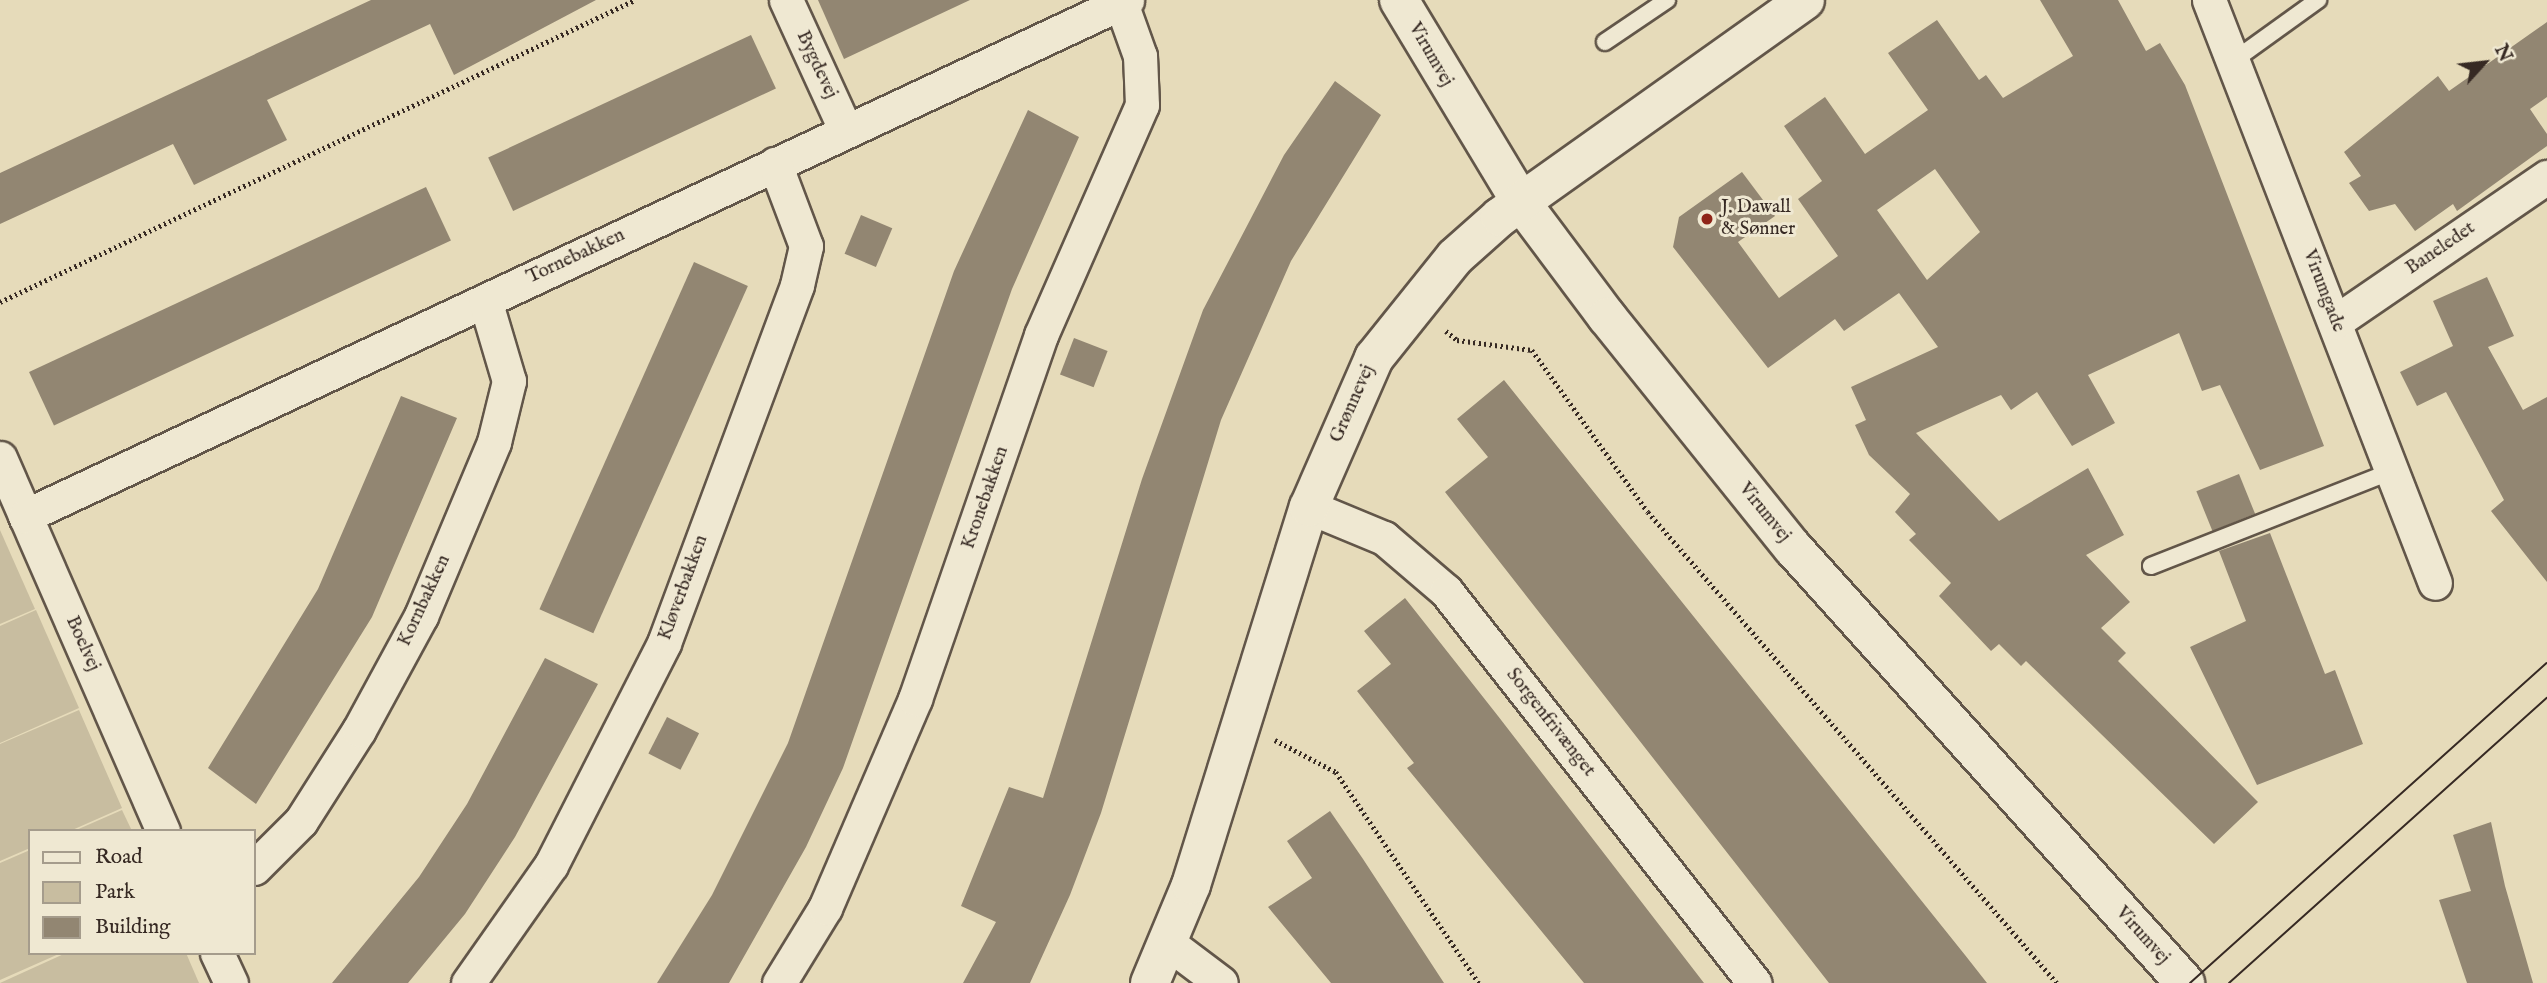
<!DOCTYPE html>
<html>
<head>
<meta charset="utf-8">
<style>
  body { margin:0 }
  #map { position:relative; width:2547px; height:983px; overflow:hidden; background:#e6dbba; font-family:"IM FELL English",serif }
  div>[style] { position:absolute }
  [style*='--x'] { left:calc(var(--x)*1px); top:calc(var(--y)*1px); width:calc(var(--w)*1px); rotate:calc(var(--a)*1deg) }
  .green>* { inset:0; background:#c8bda0 }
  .building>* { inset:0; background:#928672; transform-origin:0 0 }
  .path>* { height:4.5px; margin-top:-2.25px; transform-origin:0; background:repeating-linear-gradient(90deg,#362923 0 2px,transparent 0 5.5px) }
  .roads { filter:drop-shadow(2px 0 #625649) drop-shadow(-2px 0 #625649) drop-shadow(0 2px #625649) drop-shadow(0 -2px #625649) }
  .lane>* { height:16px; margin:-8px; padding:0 8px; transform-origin:8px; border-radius:8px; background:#efe8d2 }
  .street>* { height:33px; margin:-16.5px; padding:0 16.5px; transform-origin:16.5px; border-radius:16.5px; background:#efe8d2 }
  .secondary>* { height:38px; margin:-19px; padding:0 19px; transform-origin:19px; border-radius:19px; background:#efe8d2 }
  .tram>* { height:2px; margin:-1px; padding:0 1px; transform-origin:1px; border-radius:1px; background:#362923 }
  .dots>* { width:19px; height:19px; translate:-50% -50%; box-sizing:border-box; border:4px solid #efe8d2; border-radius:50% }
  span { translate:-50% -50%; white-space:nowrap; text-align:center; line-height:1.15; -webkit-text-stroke:6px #efe8d2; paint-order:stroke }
  .street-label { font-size:19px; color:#362923 }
  .poi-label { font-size:19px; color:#362923 }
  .left { translate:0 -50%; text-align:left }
  .legend { position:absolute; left:28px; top:829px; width:228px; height:126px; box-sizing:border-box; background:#efe8d2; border:2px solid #a59c8c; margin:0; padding:9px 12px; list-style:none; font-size:21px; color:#362923 }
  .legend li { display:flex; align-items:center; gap:14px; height:35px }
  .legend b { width:35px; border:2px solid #a59c8c }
  .north { position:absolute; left:2449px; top:28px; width:70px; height:70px; -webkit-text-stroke:5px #efe8d2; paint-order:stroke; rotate:63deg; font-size:19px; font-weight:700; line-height:28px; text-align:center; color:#362923 }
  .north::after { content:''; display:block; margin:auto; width:24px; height:32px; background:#362923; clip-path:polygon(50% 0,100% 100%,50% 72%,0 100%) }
</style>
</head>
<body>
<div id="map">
  <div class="green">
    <i style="clip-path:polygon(0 530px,35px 609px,0 624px)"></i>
    <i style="clip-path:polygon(36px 610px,79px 708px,0 743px,0 626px)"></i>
    <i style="clip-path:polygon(79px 710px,122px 808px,70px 831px,30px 831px,30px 848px,0 861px,0 744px)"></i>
    <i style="clip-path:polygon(122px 810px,132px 831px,74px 831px)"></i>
    <i style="clip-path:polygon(30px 850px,30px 953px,61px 953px,0 980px,0 863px)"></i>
    <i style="clip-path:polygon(66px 953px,186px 953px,199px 983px,0 983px)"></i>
  </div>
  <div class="building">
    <i style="clip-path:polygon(371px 0,596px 0,454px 75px,430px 24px,267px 100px,287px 140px,194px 185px,173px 144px,0 224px,0 173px)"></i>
    <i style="clip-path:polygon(818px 0,970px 0,844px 59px)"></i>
    <i style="clip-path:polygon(evenodd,2040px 0,2118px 0,2146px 51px,2160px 43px,2185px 85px,2324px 446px,2260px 470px,2220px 385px,2202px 391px,2179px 333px,2088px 375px,2115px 423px,2072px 446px,2037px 392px,2011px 410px,2001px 395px,1916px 433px,1999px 521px,2088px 468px,2124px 535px,2086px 555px,2130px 602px,2101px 628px,2126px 653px,2118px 661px,2258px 802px,2214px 844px,2026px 661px,2021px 666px,1999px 644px,1991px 651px,1939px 596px,1951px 583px,1909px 540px,1916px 534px,1895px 512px,1910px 494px,1869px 455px,1855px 425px,1866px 420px,1851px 387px,1938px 347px,1899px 293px,1844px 331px,1835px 319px,1768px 368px,1673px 247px,1679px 217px,1742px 172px,1775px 216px,1738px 242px,1779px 298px,1838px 256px,1798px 199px,1822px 181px,1784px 126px,1825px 97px,1865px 154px,1928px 110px,1888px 53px,1937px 20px,1979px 80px,1986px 75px,2003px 98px,2073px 56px,2040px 0,1935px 169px,1980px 232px,1927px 280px,1877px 210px,1935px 169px)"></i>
    <i style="clip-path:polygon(2547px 22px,2547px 97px,2530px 109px,2547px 134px,2547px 146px,2457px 211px,2453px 204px,2415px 231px,2395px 204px,2369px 211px,2349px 183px,2361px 176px,2344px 152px,2438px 76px,2449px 91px)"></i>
    <i style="left:751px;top:35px;width:59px;height:290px;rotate:65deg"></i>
    <i style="clip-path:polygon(1335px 81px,1381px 115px,1291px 261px,1221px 420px,1101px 813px,1070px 895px,1030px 983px,963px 983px,996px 922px,961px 906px,1009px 787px,1043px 798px,1142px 479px,1203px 310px,1284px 155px)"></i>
    <i style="clip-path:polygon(1028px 110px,1079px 137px,1012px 289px,843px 768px,806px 847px,729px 983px,657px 983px,712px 895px,788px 743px,954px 271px)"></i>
    <i style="left:426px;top:187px;width:59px;height:438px;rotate:65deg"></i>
    <i style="left:861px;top:215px;width:34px;height:42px;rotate:23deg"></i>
    <i style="left:694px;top:262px;width:59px;height:380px;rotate:24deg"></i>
    <i style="clip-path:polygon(2487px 277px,2514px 336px,2488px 347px,2523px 410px,2547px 397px,2547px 582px,2491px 511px,2504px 500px,2446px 392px,2417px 406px,2400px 372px,2453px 346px,2433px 301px)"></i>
    <i style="left:1074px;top:338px;width:36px;height:39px;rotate:21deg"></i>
    <i style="clip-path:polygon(1504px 380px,1965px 955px,1987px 983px,1829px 983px,1445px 492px,1488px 457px,1457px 419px)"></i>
    <i style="clip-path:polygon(401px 396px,457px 418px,372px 617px,256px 804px,208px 768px,318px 589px)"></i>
    <i style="left:2239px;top:474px;width:43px;height:46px;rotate:68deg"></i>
    <i style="clip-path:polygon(2270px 533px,2325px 674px,2335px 670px,2363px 744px,2257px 785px,2190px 647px,2246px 621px,2219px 551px)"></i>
    <i style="clip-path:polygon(1405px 598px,1498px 716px,1704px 983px,1584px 983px,1407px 768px,1414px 763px,1357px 691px,1391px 664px,1364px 631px)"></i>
    <i style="clip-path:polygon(545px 658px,598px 684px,515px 837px,465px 914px,408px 983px,332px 983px,419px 877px,467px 804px)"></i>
    <i style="left:667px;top:717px;width:36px;height:41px;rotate:27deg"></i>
    <i style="clip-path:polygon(1330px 811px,1363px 859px,1444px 983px,1331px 983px,1268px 907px,1312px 878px,1287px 841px)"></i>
    <i style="clip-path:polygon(2491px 822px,2505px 886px,2533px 983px,2467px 983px,2439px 900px,2471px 891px,2453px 835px)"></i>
  </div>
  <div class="path">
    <i style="--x:0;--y:302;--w:703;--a:-25.44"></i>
    <i style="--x:1446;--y:331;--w:14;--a:39"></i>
    <i style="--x:1457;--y:340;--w:76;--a:7.6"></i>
    <i style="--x:1532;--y:350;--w:199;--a:54.4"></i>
    <i style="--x:1648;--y:512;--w:624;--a:49.03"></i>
    <i style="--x:1275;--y:740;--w:69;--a:27.7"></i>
    <i style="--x:1336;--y:772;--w:255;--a:55.9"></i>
  </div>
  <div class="roads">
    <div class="lane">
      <i style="--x:1605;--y:42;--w:75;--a:-34.1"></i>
      <i style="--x:2233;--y:61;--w:105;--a:-35.7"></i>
      <i style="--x:2151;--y:566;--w:259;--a:-21.5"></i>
    </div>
    <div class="street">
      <i style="--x:786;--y:0;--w:144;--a:65.4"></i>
      <i style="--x:2209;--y:0;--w:625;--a:68.81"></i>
      <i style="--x:2335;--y:322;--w:257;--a:-34.4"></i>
      <i style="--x:0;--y:458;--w:407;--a:66.4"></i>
      <i style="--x:1309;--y:507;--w:81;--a:22.5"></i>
      <i style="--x:1384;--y:538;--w:82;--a:40.5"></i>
      <i style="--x:1446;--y:591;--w:499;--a:51.8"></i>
      <i style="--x:25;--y:516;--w:1217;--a:-25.09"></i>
      <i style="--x:254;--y:868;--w:66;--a:-45"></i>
      <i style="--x:301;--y:821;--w:108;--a:-57.5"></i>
      <i style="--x:359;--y:730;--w:130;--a:-61.5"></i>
      <i style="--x:421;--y:616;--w:189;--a:-67.2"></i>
      <i style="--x:494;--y:442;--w:63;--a:-76.2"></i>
      <i style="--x:509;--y:381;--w:84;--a:-106.5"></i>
      <i style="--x:1168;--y:943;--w:66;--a:37"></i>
      <i style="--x:217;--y:953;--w:33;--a:65"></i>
      <i style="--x:468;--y:983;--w:144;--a:-54.9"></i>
      <i style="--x:551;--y:865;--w:249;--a:-63"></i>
      <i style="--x:664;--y:643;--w:382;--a:-69.6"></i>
      <i style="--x:797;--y:285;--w:40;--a:-77"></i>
      <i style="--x:806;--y:246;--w:88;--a:-110.7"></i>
      <i style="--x:779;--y:983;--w:88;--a:-58.5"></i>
      <i style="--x:825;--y:908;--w:228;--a:-66.7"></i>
      <i style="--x:915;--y:699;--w:385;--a:-70.9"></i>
      <i style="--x:1041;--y:335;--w:251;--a:-66.3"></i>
      <i style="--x:1142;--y:105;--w:49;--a:-92.3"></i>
      <i style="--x:1140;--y:56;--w:56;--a:-109.7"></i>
    </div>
    <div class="secondary">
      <i style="--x:1399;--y:0;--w:236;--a:58.9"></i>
      <i style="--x:1521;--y:202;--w:144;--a:53.2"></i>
      <i style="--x:1607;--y:317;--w:297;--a:51.2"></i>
      <i style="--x:1793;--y:548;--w:586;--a:47.98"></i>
      <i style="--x:1150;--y:983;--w:106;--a:-67.3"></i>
      <i style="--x:1191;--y:885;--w:396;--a:-72.7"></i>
      <i style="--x:1309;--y:507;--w:163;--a:-66.4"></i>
      <i style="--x:1374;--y:358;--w:129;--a:-51.3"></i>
      <i style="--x:1455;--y:257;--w:60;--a:-41.6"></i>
      <i style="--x:1500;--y:217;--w:374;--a:-35.4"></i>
    </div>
  </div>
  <div class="tram">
    <i style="--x:2190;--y:983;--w:479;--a:-41.9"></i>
    <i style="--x:2229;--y:983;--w:427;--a:-41.9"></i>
  </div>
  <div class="dots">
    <i style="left:1707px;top:219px;background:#8f2418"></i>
  </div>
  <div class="street-label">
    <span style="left:1430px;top:55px;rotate:60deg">Virumvej</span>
    <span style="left:816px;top:65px;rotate:65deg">Bygdevej</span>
    <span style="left:2441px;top:249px;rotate:-34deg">Baneledet</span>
    <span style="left:576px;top:257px;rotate:-25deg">Tornebakken</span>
    <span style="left:2323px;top:291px;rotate:69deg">Virumgade</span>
    <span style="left:1353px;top:404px;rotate:-66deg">Grønnevej</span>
    <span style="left:986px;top:498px;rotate:-71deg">Kronebakken</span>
    <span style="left:1764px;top:513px;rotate:51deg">Virumvej</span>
    <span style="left:684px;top:588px;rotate:-70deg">Kløverbakken</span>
    <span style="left:425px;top:601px;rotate:-65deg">Kornbakken</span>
    <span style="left:82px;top:644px;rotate:66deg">Boelvej</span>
    <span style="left:1550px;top:723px;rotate:52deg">Sorgenfrivænget</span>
    <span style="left:2142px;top:936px;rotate:48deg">Virumvej</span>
  </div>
  <div class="poi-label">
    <span class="left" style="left:1721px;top:219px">J. Dawall<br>&amp; Sønner</span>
  </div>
  <ul class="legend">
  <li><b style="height:9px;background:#efe8d2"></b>Road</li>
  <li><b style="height:19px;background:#c8bda0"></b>Park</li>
  <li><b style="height:19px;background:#928672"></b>Building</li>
  </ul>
  <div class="north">N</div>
</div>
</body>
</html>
